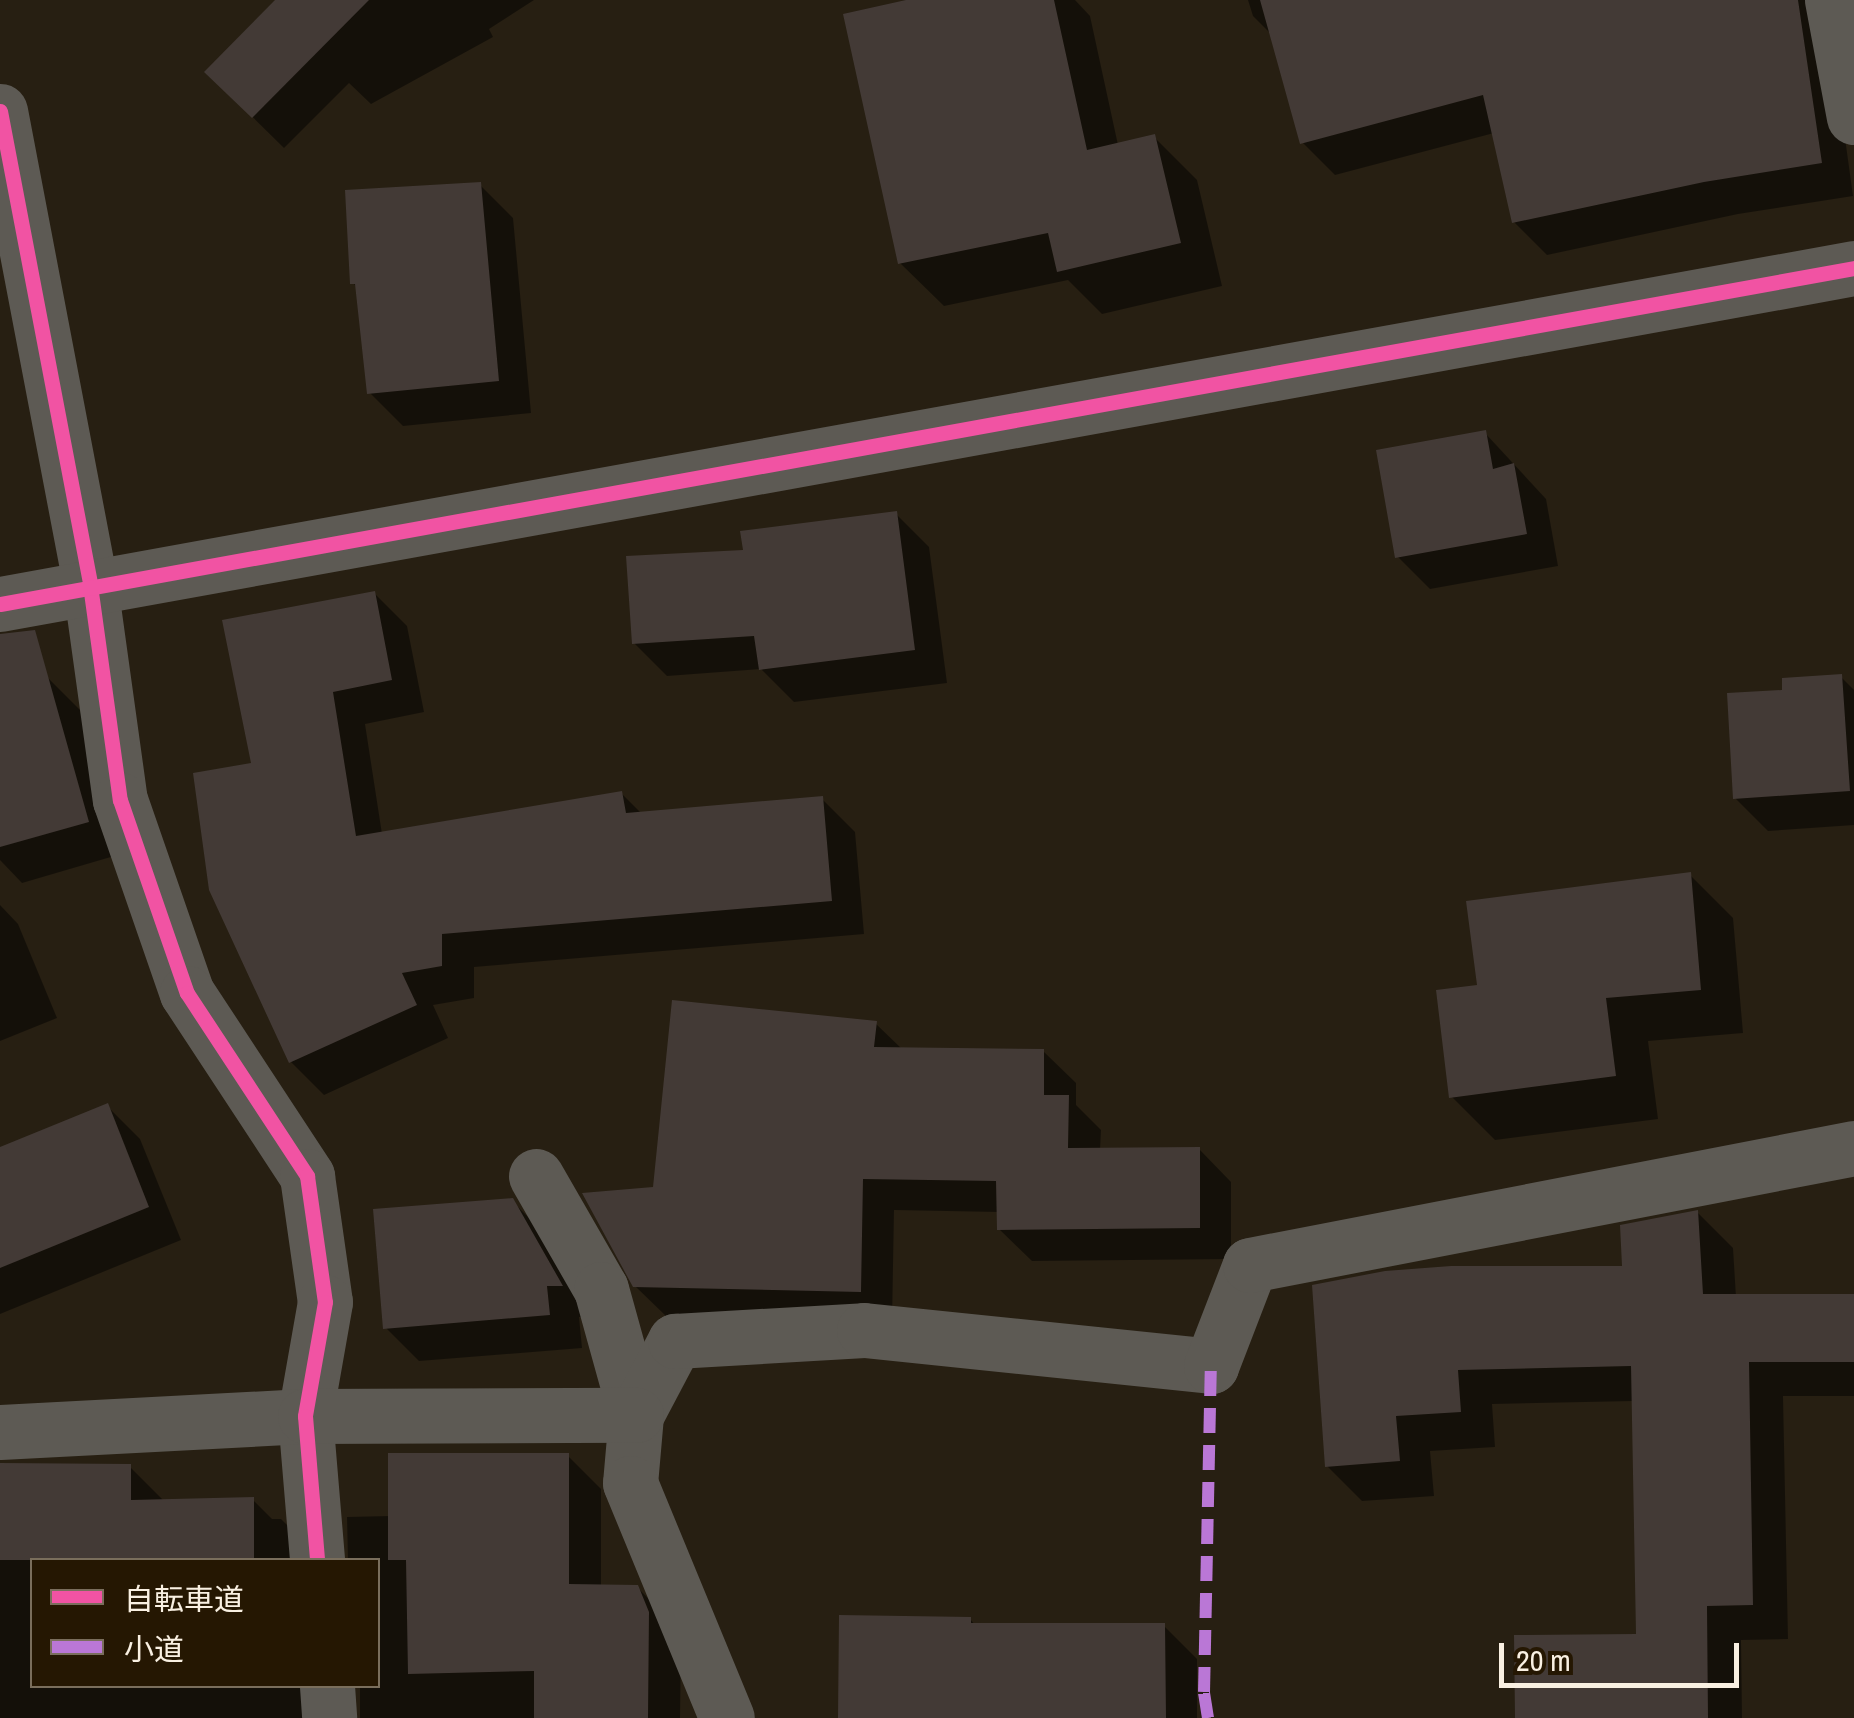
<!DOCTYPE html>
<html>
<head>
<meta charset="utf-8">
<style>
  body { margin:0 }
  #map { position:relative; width:1854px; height:1718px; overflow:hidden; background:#271f12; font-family:"Archivo Narrow","Noto Sans JP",sans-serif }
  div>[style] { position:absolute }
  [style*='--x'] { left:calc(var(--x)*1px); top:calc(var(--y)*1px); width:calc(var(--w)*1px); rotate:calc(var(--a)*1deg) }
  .shadow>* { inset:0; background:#0007 }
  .building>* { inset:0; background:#433a36 }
  .minor>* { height:55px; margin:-27.5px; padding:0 27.5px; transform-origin:27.5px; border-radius:27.5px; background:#5d5a54 }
  .tertiary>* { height:55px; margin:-27.5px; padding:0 27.5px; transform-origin:27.5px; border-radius:27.5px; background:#5d5a54 }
  .quiet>* { height:12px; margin-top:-6px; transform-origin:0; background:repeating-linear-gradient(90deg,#ba77d6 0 25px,transparent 0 37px) }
  .cycleway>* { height:15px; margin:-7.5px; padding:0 7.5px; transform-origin:7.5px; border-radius:7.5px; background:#f153a3 }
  span { translate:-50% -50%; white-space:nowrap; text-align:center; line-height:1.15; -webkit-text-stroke:10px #251702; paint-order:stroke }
  .legend { position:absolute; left:30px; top:1558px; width:350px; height:130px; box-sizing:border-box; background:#251702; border:2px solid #7a6e5c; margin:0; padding:12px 18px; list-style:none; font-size:30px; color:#f9f0e2 }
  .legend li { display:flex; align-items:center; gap:20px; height:50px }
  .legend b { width:50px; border:2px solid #7a6e5c }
  .scale { position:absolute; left:1499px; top:1643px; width:240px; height:45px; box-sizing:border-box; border:5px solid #f9f0e2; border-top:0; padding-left:12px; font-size:30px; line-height:35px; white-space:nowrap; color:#f9f0e2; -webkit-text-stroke:8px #251702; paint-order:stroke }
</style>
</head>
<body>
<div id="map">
  <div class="shadow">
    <i style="clip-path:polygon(279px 0,534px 0,489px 29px,493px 37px,371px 104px,349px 83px,284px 148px,207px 72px)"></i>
    <i style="clip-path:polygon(918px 0,1075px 0,1090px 16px,1118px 145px,1154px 137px,1197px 180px,1222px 286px,1102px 314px,1068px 280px,944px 306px,900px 263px)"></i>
    <i style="clip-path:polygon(1248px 0,1826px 0,1853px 196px,1738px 214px,1547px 255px,1514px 222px,1494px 133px,1335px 175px,1302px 142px,1273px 36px,1253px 16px)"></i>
    <i style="clip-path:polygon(480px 185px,513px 218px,531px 413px,403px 426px,370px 393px,358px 288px,353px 283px)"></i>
    <i style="clip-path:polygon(1485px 433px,1546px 499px,1558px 566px,1430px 589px,1397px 556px)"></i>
    <i style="clip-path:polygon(896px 514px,929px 547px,947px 683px,794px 702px,761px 669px,667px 676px,634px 643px,746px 552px)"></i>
    <i style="clip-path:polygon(374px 593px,407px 626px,424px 712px,365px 724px,382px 834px,622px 794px,642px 814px,822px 799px,855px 832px,864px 934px,474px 967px,474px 998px,433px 1005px,448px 1038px,324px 1095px,291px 1062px,254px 765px)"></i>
    <i style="clip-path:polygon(47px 677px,80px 710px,121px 854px,22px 883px,0 860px,0 690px)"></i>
    <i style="clip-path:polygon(1841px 677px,1854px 690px,1854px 825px,1768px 831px,1735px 798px,1784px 693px)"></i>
    <i style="clip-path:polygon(1690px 875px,1733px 918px,1743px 1033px,1648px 1041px,1658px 1119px,1495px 1140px,1452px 1097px,1479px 987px)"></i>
    <i style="clip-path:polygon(0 905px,18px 924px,57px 1018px,0 1041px)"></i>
    <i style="clip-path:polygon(875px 1023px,902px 1049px,1043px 1051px,1076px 1083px,1076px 1105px,1101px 1130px,1100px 1150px,1199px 1149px,1231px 1182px,1231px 1259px,1032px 1261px,999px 1229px,999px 1212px,894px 1210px,892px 1323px,668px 1318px,635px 1286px,655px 1189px)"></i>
    <i style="clip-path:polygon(107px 1106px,140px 1139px,181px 1240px,0 1314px,0 1150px)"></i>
    <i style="clip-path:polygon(512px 1201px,545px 1234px,593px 1318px,579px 1317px,582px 1348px,419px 1361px,386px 1328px)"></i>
    <i style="clip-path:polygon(1698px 1213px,1733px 1248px,1736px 1297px,1854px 1297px,1854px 1396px,1783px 1396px,1788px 1639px,1741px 1640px,1742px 1718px,1518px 1718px,1639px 1637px,1634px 1401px,1492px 1404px,1495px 1447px,1430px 1451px,1434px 1496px,1362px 1501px,1327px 1466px,1314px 1287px,1625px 1269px)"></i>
    <i style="clip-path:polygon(568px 1456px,601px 1489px,601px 1587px,637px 1587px,670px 1621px,681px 1647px,680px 1718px,360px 1718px,360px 1686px,342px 1693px,331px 1718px,0 1718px,0 1465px,130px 1467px,163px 1500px,253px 1500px,272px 1519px,281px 1519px,314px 1552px,315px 1560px,32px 1560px,32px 1686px,378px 1686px,378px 1560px,348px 1560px,347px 1517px,390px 1516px)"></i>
    <i style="clip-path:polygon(970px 1619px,976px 1626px,1164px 1626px,1197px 1659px,1197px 1718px,841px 1718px)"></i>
  </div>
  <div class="building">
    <i style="clip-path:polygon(275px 0,369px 0,252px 118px,204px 72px)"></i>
    <i style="clip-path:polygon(906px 0,1054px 0,1087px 150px,1155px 134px,1181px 243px,1057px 272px,1048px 233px,898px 264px,843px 14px)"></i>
    <i style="clip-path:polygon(1260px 0,1798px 0,1822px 163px,1704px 182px,1512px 223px,1483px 95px,1300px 144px)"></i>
    <i style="clip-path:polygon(481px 182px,499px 381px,367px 394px,355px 284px,350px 284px,345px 190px)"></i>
    <i style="clip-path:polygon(1486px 430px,1493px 469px,1514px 463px,1527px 534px,1395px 558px,1376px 450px)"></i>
    <i style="clip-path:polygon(897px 511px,915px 650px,759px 670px,754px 636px,632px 644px,626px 556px,743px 550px,740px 531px)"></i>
    <i style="clip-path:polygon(375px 591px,392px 680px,333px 692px,356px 836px,622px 791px,626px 813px,823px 796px,832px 901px,442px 934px,442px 966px,402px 973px,417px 1005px,289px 1063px,209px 890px,193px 773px,251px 763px,222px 620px)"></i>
    <i style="clip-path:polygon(35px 630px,89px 822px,0 847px,0 634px)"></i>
    <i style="clip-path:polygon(1842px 674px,1850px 791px,1733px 799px,1727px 693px,1782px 690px,1782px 678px)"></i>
    <i style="clip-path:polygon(1691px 872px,1701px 990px,1606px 998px,1616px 1076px,1449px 1098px,1436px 990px,1477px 985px,1466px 901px)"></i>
    <i style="clip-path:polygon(672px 1000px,877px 1021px,874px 1047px,1044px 1049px,1044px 1095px,1069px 1095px,1068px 1148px,1200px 1147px,1200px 1228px,997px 1230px,996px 1181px,863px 1179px,861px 1292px,633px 1287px,582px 1193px,653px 1187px)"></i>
    <i style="clip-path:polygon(108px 1103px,149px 1207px,0 1268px,0 1147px)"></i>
    <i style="clip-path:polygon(513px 1198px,563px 1286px,547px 1286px,550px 1315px,383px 1329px,373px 1209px)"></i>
    <i style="clip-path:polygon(1698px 1210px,1703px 1294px,1854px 1294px,1854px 1362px,1749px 1362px,1753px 1605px,1707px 1606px,1708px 1718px,1515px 1718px,1514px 1635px,1636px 1634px,1631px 1366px,1458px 1370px,1461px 1412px,1396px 1416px,1400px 1461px,1325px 1467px,1312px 1285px,1385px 1271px,1451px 1266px,1622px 1266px,1620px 1225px)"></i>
    <i style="clip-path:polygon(388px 1453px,569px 1453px,569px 1584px,638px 1585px,649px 1612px,648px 1718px,534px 1718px,534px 1671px,408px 1674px,406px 1560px,388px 1560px)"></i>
    <i style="clip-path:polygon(0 1463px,131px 1464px,131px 1500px,254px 1497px,254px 1560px,0 1560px)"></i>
    <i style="clip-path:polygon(839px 1615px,971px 1617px,971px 1623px,1165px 1623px,1166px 1718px,838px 1718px)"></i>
  </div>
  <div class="minor">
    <i style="--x:1832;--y:0;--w:119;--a:79.4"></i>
    <i style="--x:0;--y:111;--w:482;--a:79.2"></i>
    <i style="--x:90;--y:585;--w:217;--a:82.1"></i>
    <i style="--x:120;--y:800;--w:204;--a:70.9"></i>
    <i style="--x:187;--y:993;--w:219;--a:56.7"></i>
    <i style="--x:307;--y:1176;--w:127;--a:81.9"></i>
    <i style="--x:325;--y:1302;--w:116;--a:100"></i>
    <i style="--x:305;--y:1416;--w:144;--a:85.2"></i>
    <i style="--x:536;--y:1176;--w:130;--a:60.1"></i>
    <i style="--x:601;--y:1289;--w:131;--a:74.5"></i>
    <i style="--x:636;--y:1415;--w:68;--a:95"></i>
    <i style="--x:630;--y:1483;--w:254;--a:67.6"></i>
    <i style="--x:636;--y:1415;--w:84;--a:-62.2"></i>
    <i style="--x:675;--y:1341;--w:189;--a:-3.3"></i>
    <i style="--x:864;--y:1330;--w:349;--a:5.9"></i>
    <i style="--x:1211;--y:1366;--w:108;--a:-68.9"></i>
    <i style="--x:1250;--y:1265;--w:615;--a:-10.96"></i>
    <i style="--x:0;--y:1432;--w:305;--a:-3"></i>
    <i style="--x:305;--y:1416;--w:331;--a:-0.2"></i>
    <i style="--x:327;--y:1686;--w:32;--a:86"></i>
  </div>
  <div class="tertiary">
    <i style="--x:0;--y:604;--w:1884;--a:-10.27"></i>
  </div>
  <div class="quiet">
    <i style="--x:1208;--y:1718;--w:26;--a:-99"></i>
    <i style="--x:1204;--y:1692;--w:326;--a:-88.8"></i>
  </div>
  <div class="cycleway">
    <i style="--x:0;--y:111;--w:482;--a:79.2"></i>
    <i style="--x:90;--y:585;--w:217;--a:82.1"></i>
    <i style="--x:120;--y:800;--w:204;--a:70.9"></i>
    <i style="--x:187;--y:993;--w:219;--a:56.7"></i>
    <i style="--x:307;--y:1176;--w:127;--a:81.9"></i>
    <i style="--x:325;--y:1302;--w:116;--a:100"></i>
    <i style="--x:305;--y:1416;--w:144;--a:85.2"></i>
    <i style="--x:0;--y:604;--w:1884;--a:-10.27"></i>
  </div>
  <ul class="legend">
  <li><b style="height:12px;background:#f153a3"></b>自転車道</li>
  <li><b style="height:12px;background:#ba77d6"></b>小道</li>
  </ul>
  <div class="scale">20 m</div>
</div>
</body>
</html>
